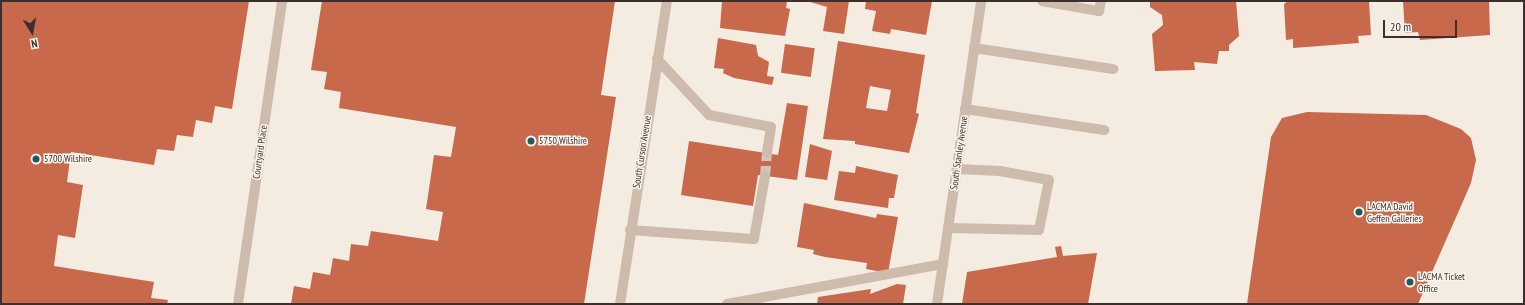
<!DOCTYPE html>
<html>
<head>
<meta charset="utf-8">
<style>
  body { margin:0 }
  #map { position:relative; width:1525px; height:305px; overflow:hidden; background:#f4ebe1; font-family:"PT Sans Narrow",sans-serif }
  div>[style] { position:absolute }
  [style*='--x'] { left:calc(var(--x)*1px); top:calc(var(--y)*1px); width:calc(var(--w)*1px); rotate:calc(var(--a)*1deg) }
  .building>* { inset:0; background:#c8694b; transform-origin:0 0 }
  .minor-tunnel>* { height:10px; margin-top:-5px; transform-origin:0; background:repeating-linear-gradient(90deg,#cfc6bd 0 10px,transparent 0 15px) }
  .minor>* { height:10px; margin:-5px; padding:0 5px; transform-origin:5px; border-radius:5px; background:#cdbbac }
  .dots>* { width:11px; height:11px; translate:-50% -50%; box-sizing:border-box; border:2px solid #fbf5ee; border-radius:50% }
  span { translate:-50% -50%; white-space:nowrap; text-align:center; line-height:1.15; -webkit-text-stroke:3px #fbf5ee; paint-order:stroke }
  .poi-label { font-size:10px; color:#3b302b }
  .left { translate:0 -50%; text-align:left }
  .street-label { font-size:10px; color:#3b302b }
  .frame { position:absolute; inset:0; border:2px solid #3b302b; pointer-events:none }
  .north { position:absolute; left:12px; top:12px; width:40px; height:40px; -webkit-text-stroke:3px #fbf5ee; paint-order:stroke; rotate:169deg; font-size:11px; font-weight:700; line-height:16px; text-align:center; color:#3b302b }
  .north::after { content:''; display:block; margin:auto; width:14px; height:18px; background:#3b302b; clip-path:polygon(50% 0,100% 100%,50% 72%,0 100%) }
  .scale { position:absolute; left:1383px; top:20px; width:74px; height:18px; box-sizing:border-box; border:2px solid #3b302b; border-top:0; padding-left:5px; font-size:12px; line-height:14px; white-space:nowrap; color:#3b302b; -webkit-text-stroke:3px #fbf5ee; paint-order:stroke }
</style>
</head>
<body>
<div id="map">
  <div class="building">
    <i style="clip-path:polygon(1px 1px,249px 1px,232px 109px,215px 106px,212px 123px,196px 120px,193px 137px,177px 135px,174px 151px,157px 149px,154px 165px,71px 152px,67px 182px,83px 185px,75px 238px,58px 235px,54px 266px,154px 282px,151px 298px,168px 300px,167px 304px,1px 304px)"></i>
    <i style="clip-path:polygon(322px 1px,615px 1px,601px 95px,616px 97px,584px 304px,291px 304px,294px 286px,310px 289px,313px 272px,330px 275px,333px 258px,349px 261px,351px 244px,368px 246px,371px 231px,438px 241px,443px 212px,426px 209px,434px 155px,451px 157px,456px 127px,339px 108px,341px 92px,324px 89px,327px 72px,311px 70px)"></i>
    <i style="clip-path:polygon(722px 1px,787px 1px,786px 8px,790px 9px,785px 36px,720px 28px)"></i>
    <i style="clip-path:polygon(807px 1px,849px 1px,844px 34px,823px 31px,827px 7px)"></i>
    <i style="clip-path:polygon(866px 1px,932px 1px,926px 35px,891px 29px,890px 34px,872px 31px,876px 11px,865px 9px)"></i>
    <i style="clip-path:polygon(1150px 1px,1236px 1px,1239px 36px,1229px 45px,1229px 51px,1219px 51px,1217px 64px,1194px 62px,1195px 70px,1155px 71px,1152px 34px,1163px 25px,1162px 15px,1150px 7px)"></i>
    <i style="clip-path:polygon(1288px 1px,1369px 1px,1371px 35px,1358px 36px,1359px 43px,1293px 48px,1293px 39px,1286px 40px,1284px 4px)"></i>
    <i style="clip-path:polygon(1403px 1px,1489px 1px,1490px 35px,1420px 40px,1418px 32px,1405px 33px)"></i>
    <i style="clip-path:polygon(718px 38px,756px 45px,758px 56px,769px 62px,767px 76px,774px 77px,772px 85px,734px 78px,723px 73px,724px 69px,714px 68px)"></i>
    <i style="clip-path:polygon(evenodd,838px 41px,925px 55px,916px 113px,919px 114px,909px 153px,855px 144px,855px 141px,823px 139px,838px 41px,870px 86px,891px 90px,887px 111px,866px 108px,870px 86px)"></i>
    <i style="left:785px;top:44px;width:30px;height:29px;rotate:8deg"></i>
    <i style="clip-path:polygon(787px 103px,808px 106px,797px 180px,758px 175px,753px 206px,681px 195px,689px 141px,778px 155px)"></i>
    <i style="clip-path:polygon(1307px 112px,1426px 115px,1461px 129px,1471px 138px,1476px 160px,1471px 183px,1418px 304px,1247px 304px,1271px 137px,1282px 118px)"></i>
    <i style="clip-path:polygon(810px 144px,832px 151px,827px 180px,805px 177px)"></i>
    <i style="clip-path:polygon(856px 166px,898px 175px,894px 198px,889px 198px,888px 208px,834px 200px,839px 171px,855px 173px)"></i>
    <i style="clip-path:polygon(804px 203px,876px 218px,877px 214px,898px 217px,888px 273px,866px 269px,867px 263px,825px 257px,813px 254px,814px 250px,797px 247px)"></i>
    <i style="clip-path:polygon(1061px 246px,1063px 256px,1097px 253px,1088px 304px,962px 304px,967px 272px,1057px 257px,1055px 247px)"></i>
    <i style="clip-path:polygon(897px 284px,906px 285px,903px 304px,817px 304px,818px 297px,871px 289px,870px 294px)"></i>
  </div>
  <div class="minor-tunnel">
    <i style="--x:765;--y:176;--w:23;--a:-85"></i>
  </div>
  <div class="minor">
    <i style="--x:1042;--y:1;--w:58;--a:10"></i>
    <i style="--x:1099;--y:11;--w:10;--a:-79"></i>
    <i style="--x:974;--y:48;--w:141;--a:8.6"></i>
    <i style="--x:657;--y:59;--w:76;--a:47.1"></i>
    <i style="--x:709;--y:115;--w:63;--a:11"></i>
    <i style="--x:771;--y:127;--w:26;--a:99"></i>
    <i style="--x:965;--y:109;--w:141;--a:8.6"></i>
    <i style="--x:948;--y:228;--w:91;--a:1.3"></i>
    <i style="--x:1039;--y:230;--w:51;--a:-78.7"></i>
    <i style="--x:1049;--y:180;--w:50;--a:-169.6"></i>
    <i style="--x:1000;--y:171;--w:43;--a:-177.3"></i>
    <i style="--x:630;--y:230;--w:124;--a:4.2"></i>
    <i style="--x:754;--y:239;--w:64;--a:-80.1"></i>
    <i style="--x:238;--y:304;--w:306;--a:-81.7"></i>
    <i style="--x:620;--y:304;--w:307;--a:-81.2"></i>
    <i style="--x:727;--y:304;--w:220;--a:-10.5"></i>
    <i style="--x:937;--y:304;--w:306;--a:-81.7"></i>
  </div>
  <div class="dots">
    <i style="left:531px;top:141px;background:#1f5a5e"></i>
    <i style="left:36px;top:159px;background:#1f5a5e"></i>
    <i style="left:1359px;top:212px;background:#1f5a5e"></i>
    <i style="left:1410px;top:282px;background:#1f5a5e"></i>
  </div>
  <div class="poi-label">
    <span class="left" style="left:539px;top:141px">5750 Wilshire</span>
    <span class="left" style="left:44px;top:159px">5700 Wilshire</span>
    <span class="left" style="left:1367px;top:212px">LACMA David<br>Geffen Galleries</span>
    <span class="left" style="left:1418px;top:282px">LACMA Ticket<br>Office</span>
  </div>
  <div class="street-label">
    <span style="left:260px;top:152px;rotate:-82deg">Courtyard Place</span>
    <span style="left:642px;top:152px;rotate:-81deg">South Curson Avenue</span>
    <span style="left:959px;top:153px;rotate:-82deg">South Stanley Avenue</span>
  </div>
  <div class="frame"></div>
  <div class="north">N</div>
  <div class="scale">20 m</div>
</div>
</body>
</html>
